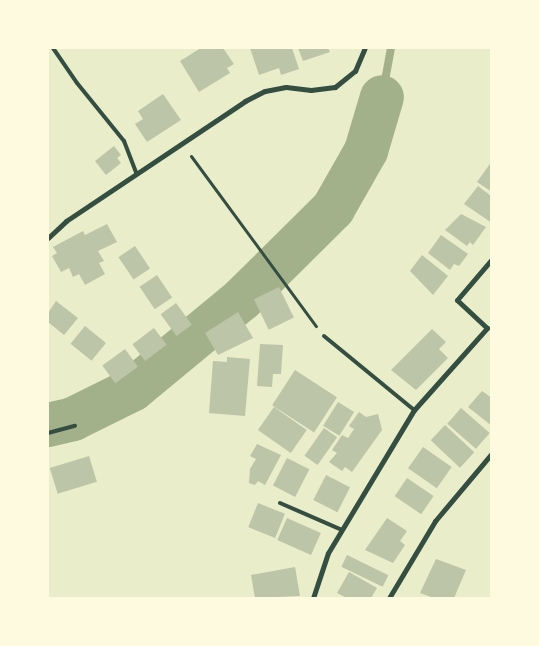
<!DOCTYPE html>
<html>
<head>
<meta charset="utf-8">
<style>
  body { margin:0 }
  #map { position:relative; width:539px; height:646px; overflow:hidden; background:#e9edc9; font-family:Roboto,sans-serif }
  div>[style] { position:absolute }
  [style*='--x'] { left:calc(var(--x)*1px); top:calc(var(--y)*1px); width:calc(var(--w)*1px); rotate:calc(var(--a)*1deg) }
  .stream>* { height:8px; margin:-4px; padding:0 4px; transform-origin:4px; border-radius:4px; background:#a3b18a }
  .river>* { height:44px; margin:-22px; padding:0 22px; transform-origin:22px; border-radius:22px; background:#a3b18a }
  .building>* { inset:0; background:#bcc5a7; transform-origin:0 0 }
  .path>* { height:3px; margin:-1.5px; padding:0 1.5px; transform-origin:1.5px; border-radius:1.5px; background:#344e41 }
  .service>* { height:4px; margin:-2px; padding:0 2px; transform-origin:2px; border-radius:2px; background:#344e41 }
  .minor>* { height:5px; margin:-2.5px; padding:0 2.5px; transform-origin:2.5px; border-radius:2.5px; background:#344e41 }
  span { translate:-50% -50%; white-space:nowrap; text-align:center; line-height:1.15; -webkit-text-stroke:4px #fefae0; paint-order:stroke }
  .frame { position:absolute; inset:0; border:49px solid #fefae0; pointer-events:none }
</style>
</head>
<body>
<div id="map">
  <div class="stream">
    <i style="--x:382;--y:97;--w:50;--a:-79.6"></i>
  </div>
  <div class="river">
    <i style="--x:48;--y:425;--w:26;--a:-13"></i>
    <i style="--x:73;--y:419;--w:66;--a:-26.2"></i>
    <i style="--x:132;--y:390;--w:143;--a:-39.6"></i>
    <i style="--x:242;--y:299;--w:128;--a:-44.7"></i>
    <i style="--x:333;--y:209;--w:67;--a:-60.4"></i>
    <i style="--x:366;--y:151;--w:56;--a:-73.5"></i>
  </div>
  <div class="building">
    <i style="clip-path:polygon(201px 48px,223px 48px,234px 64px,227px 68px,230px 73px,199px 92px,180px 61px)"></i>
    <i style="clip-path:polygon(250px 48px,292px 48px,299px 69px,281px 75px,279px 68px,259px 75px)"></i>
    <i style="clip-path:polygon(298px 48px,328px 48px,330px 52px,303px 61px)"></i>
    <i style="clip-path:polygon(163px 94px,181px 120px,147px 142px,135px 124px,143px 119px,138px 111px)"></i>
    <i style="clip-path:polygon(114px 146px,121px 155px,117px 158px,121px 163px,106px 175px,95px 161px)"></i>
    <i style="clip-path:polygon(492px 161px,492px 192px,477px 182px)"></i>
    <i style="clip-path:polygon(478px 186px,491px 196px,492px 223px,464px 204px)"></i>
    <i style="clip-path:polygon(461px 214px,486px 227px,473px 245px,470px 242px,467px 246px,445px 230px)"></i>
    <i style="clip-path:polygon(107px 224px,117px 242px,98px 251px,104px 261px,99px 263px,105px 274px,85px 285px,79px 274px,73px 277px,69px 268px,61px 272px,52px 256px,57px 253px,53px 247px,83px 231px,85px 235px)"></i>
    <i style="clip-path:polygon(441px 235px,468px 254px,459px 266px,454px 264px,450px 270px,428px 253px)"></i>
    <i style="left:135px;top:246px;width:27px;height:20px;rotate:56deg"></i>
    <i style="clip-path:polygon(422px 255px,448px 276px,433px 295px,410px 271px)"></i>
    <i style="left:157px;top:275px;width:27px;height:21px;rotate:56deg"></i>
    <i style="left:279px;top:287px;width:34px;height:28px;rotate:64deg"></i>
    <i style="clip-path:polygon(56px 301px,78px 318px,64px 335px,48px 322px,48px 313px)"></i>
    <i style="left:176px;top:303px;width:27px;height:19px;rotate:54deg"></i>
    <i style="clip-path:polygon(238px 312px,253px 338px,218px 355px,205px 333px)"></i>
    <i style="left:85px;top:326px;width:27px;height:23px;rotate:39deg"></i>
    <i style="left:154px;top:328px;width:21px;height:27px;rotate:53deg"></i>
    <i style="clip-path:polygon(432px 329px,446px 342px,439px 349px,448px 358px,416px 390px,391px 370px)"></i>
    <i style="clip-path:polygon(260px 344px,283px 345px,281px 374px,273px 374px,272px 387px,257px 386px)"></i>
    <i style="left:125px;top:349px;width:22px;height:28px;rotate:54deg"></i>
    <i style="clip-path:polygon(227px 357px,250px 359px,245px 416px,209px 413px,213px 361px,227px 362px)"></i>
    <i style="left:295px;top:370px;width:50px;height:42px;rotate:33deg"></i>
    <i style="clip-path:polygon(482px 391px,492px 398px,492px 426px,468px 407px)"></i>
    <i style="left:338px;top:402px;width:19px;height:28px;rotate:32deg"></i>
    <i style="left:274px;top:407px;width:40px;height:28px;rotate:35deg"></i>
    <i style="left:461px;top:408px;width:38px;height:21px;rotate:41deg"></i>
    <i style="clip-path:polygon(359px 412px,366px 417px,378px 414px,382px 430px,352px 472px,345px 467px,342px 471px,329px 462px,337px 453px,332px 450px,342px 435px,348px 438px,354px 429px,349px 426px)"></i>
    <i style="left:445px;top:425px;width:40px;height:21px;rotate:43deg"></i>
    <i style="left:324px;top:428px;width:16px;height:34px;rotate:35deg"></i>
    <i style="clip-path:polygon(257px 444px,281px 455px,265px 485px,258px 481px,255px 485px,249px 483px,250px 469px,256px 459px,250px 456px)"></i>
    <i style="left:423px;top:447px;width:35px;height:26px;rotate:35deg"></i>
    <i style="left:89px;top:456px;width:27px;height:41px;rotate:73deg"></i>
    <i style="left:287px;top:458px;width:25px;height:31px;rotate:27deg"></i>
    <i style="left:326px;top:475px;width:27px;height:28px;rotate:27deg"></i>
    <i style="left:407px;top:478px;width:32px;height:22px;rotate:34deg"></i>
    <i style="left:258px;top:503px;width:29px;height:26px;rotate:22deg"></i>
    <i style="left:287px;top:518px;width:37px;height:24px;rotate:24deg"></i>
    <i style="clip-path:polygon(387px 518px,407px 531px,400px 541px,405px 545px,393px 563px,365px 550px)"></i>
    <i style="left:347px;top:555px;width:46px;height:13px;rotate:26deg"></i>
    <i style="clip-path:polygon(436px 559px,466px 570px,454px 598px,434px 598px,420px 593px)"></i>
    <i style="clip-path:polygon(295px 567px,300px 596px,255px 598px,251px 575px)"></i>
    <i style="clip-path:polygon(349px 572px,377px 588px,371px 598px,347px 598px,337px 593px)"></i>
  </div>
  <div class="path">
    <i style="--x:191;--y:156;--w:211;--a:53.7"></i>
  </div>
  <div class="service">
    <i style="--x:53;--y:48;--w:42;--a:55.6"></i>
    <i style="--x:77;--y:83;--w:75;--a:51"></i>
    <i style="--x:124;--y:141;--w:34;--a:69"></i>
    <i style="--x:324;--y:336;--w:117;--a:39.4"></i>
    <i style="--x:48;--y:433;--w:28;--a:-15"></i>
    <i style="--x:280;--y:503;--w:68;--a:23.5"></i>
  </div>
  <div class="minor">
    <i style="--x:48;--y:238;--w:25;--a:-43"></i>
    <i style="--x:66;--y:221;--w:216;--a:-33.8"></i>
    <i style="--x:245;--y:101;--w:22;--a:-27"></i>
    <i style="--x:265;--y:91;--w:21;--a:-11"></i>
    <i style="--x:286;--y:87;--w:25;--a:7"></i>
    <i style="--x:311;--y:90;--w:24;--a:-7"></i>
    <i style="--x:335;--y:87;--w:26;--a:-39"></i>
    <i style="--x:355;--y:71;--w:25;--a:-67"></i>
    <i style="--x:313;--y:598;--w:47;--a:-71.6"></i>
    <i style="--x:328;--y:553;--w:167;--a:-59"></i>
    <i style="--x:414;--y:410;--w:110;--a:-48.3"></i>
    <i style="--x:487;--y:328;--w:41;--a:-137"></i>
    <i style="--x:457;--y:300;--w:54;--a:-49.5"></i>
    <i style="--x:389;--y:598;--w:90;--a:-59.1"></i>
    <i style="--x:435;--y:521;--w:89;--a:-50"></i>
  </div>
  <div class="frame"></div>
</div>
</body>
</html>
